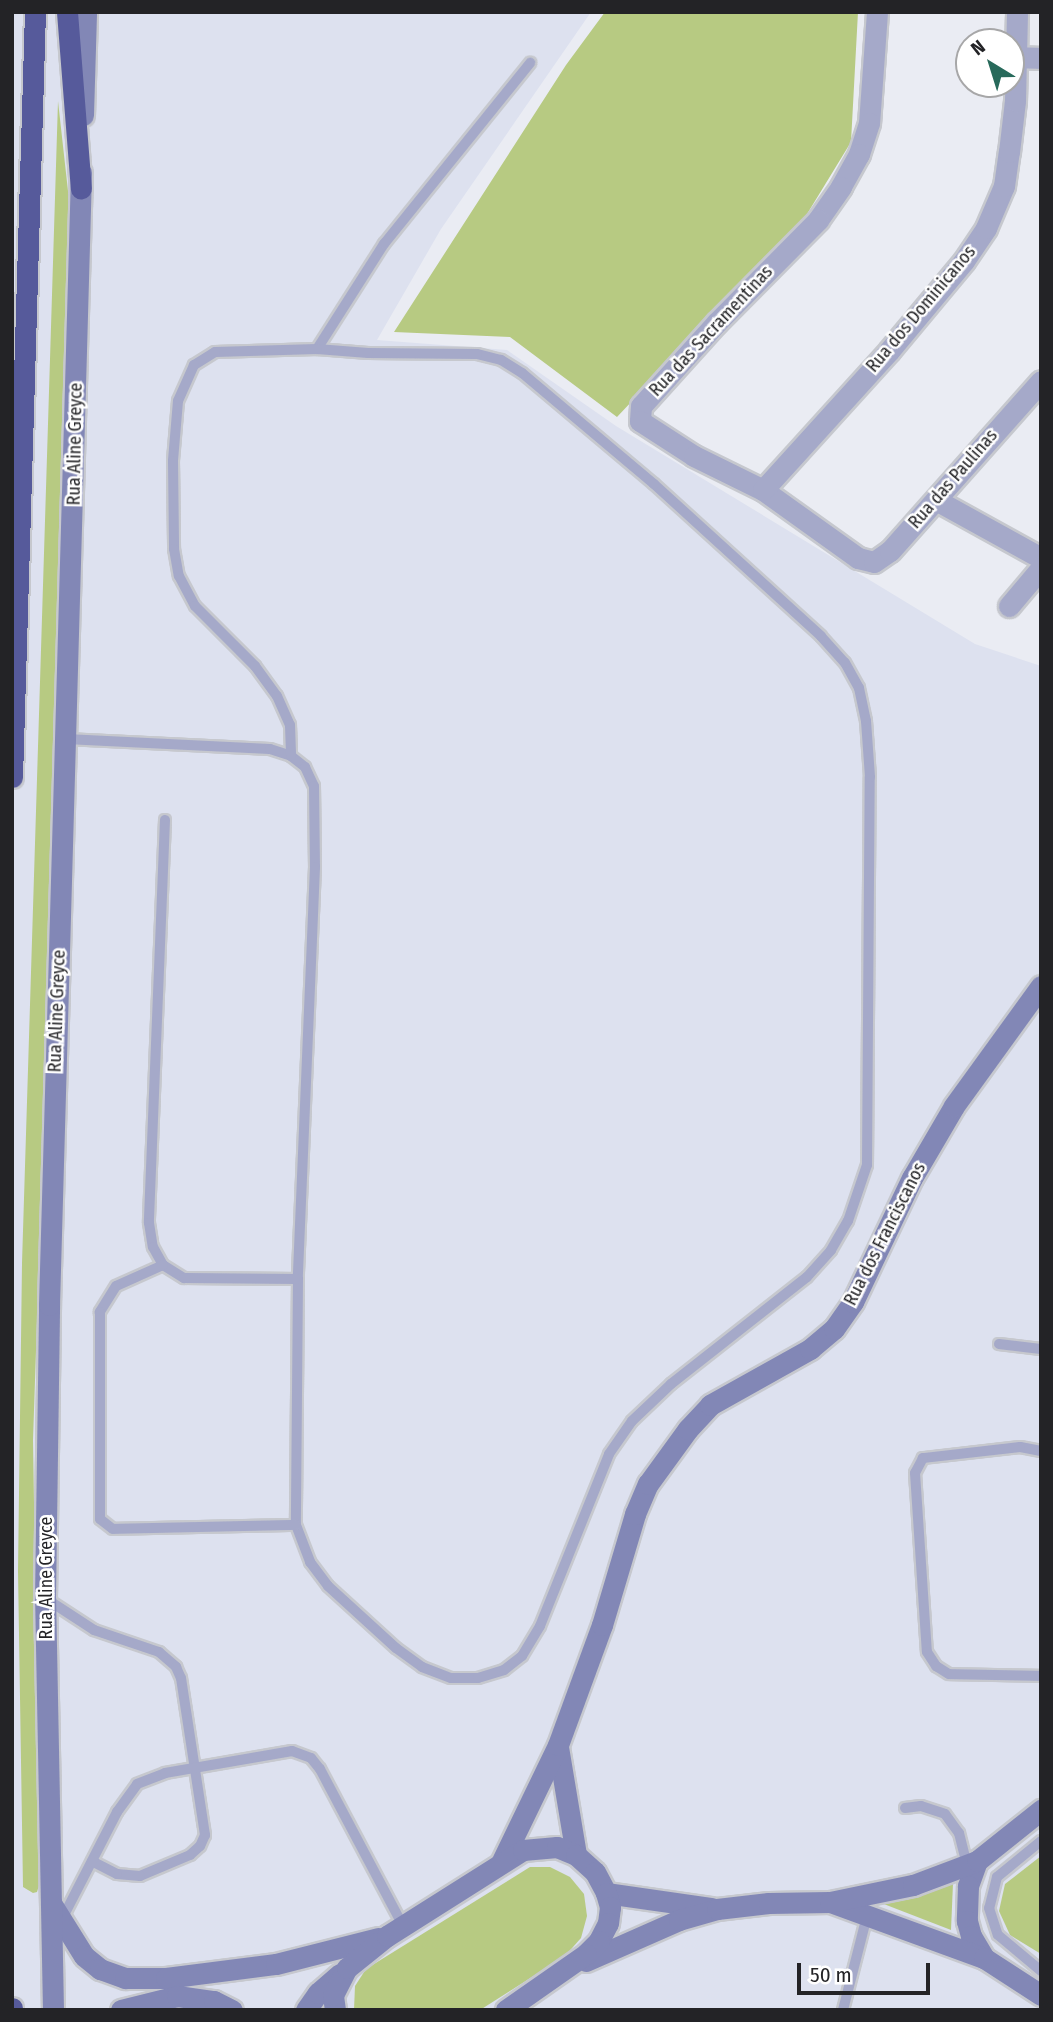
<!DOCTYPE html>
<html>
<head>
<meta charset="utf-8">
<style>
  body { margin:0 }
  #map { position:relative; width:1053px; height:2022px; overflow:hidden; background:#eaecf3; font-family:"Fira Sans Condensed",sans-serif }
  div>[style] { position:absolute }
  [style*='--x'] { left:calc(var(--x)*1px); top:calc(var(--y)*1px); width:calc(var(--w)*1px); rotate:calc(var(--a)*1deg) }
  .built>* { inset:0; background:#dde1ef }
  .green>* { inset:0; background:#b7ca82 }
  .roads { filter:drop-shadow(2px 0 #c6c8ce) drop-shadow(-2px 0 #c6c8ce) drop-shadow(0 2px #c6c8ce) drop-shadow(0 -2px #c6c8ce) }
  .lane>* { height:10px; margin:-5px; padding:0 5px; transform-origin:5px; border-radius:5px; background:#a5a9c9 }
  .street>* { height:21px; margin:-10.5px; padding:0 10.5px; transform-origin:10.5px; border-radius:10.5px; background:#a5a9c9 }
  .secondary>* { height:21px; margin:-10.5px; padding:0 10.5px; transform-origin:10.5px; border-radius:10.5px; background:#8287b6 }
  .highway>* { height:21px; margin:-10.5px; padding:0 10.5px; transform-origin:10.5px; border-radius:10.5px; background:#565a9b }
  span { translate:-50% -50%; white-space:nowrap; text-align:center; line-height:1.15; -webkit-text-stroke:5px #fff; paint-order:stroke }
  .street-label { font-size:18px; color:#232326 }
  .frame { position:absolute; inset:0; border:14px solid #232326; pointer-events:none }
  .north { position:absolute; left:955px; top:28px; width:70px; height:70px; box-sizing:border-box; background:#fff; border:2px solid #a7a7a8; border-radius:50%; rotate:322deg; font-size:19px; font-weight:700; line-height:28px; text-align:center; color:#232326 }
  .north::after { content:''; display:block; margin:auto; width:24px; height:32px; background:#286a5b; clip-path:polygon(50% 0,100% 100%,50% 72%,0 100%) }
  .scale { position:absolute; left:797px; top:1963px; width:133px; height:32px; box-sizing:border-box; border:4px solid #232326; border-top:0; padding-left:9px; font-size:21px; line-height:24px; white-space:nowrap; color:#232326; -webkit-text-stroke:5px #fff; paint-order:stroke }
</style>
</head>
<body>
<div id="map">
  <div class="built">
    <i style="clip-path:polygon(12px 12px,591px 12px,441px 229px,377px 340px,507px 350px,616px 426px,975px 644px,1041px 666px,1041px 2010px,12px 2010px)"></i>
  </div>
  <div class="green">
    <i style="clip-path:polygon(605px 12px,858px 12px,851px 142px,804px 219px,617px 417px,510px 337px,394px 332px,566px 65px)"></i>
    <i style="clip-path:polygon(58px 101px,69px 200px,59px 665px,33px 1440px,40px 1882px,37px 1892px,33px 1893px,23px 1887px,18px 1571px,22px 1263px)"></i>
    <i style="clip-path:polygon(1041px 1856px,1041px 1954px,1010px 1935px,999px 1911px,1005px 1884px)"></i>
    <i style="clip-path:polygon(530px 1867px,550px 1867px,570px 1877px,584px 1894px,587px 1916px,581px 1938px,565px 1956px,480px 2010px,354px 2010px,355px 1986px,366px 1969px)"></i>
    <i style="clip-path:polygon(953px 1883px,951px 1930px,876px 1901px)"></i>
  </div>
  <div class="roads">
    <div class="lane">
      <i style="--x:317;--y:349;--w:125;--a:-57.5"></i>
      <i style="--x:384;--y:244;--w:233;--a:-51.1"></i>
      <i style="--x:66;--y:739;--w:204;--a:2.8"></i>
      <i style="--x:270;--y:749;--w:22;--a:18"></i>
      <i style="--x:291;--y:756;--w:18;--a:38"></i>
      <i style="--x:305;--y:767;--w:21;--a:65"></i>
      <i style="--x:314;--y:786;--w:81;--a:89.3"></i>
      <i style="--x:315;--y:867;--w:412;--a:92.4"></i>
      <i style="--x:298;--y:1279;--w:246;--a:90.5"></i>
      <i style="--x:296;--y:1525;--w:40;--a:69"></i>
      <i style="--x:310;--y:1562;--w:30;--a:53"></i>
      <i style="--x:328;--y:1586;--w:92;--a:42.4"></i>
      <i style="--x:396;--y:1648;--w:32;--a:36"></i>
      <i style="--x:422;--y:1667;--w:31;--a:21"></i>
      <i style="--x:451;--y:1678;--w:27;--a:0"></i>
      <i style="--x:478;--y:1678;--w:27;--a:-17"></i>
      <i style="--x:504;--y:1670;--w:23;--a:-38"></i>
      <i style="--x:522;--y:1656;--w:35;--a:-59"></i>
      <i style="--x:540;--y:1626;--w:185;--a:-68.1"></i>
      <i style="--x:609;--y:1454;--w:40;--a:-55.1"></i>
      <i style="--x:632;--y:1421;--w:54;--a:-43.5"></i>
      <i style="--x:671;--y:1384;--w:173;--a:-38.2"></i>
      <i style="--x:807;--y:1277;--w:36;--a:-48"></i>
      <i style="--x:831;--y:1250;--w:34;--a:-60"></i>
      <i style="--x:848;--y:1221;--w:59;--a:-71.3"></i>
      <i style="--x:867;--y:1165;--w:388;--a:-89.6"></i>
      <i style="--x:870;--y:777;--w:56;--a:-94.1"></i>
      <i style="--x:866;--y:721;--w:34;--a:-102"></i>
      <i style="--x:859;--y:688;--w:29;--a:-119"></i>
      <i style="--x:845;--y:663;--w:36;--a:-132"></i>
      <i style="--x:821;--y:636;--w:226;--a:-137.7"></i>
      <i style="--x:654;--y:484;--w:172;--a:-139.9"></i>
      <i style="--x:522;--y:373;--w:25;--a:-148"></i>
      <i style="--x:501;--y:360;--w:25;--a:-166"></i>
      <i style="--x:477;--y:354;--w:109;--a:-179.5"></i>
      <i style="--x:368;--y:353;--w:51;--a:-175.5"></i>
      <i style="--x:317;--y:349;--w:102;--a:178.3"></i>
      <i style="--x:215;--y:352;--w:25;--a:148"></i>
      <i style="--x:194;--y:365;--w:39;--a:114"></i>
      <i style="--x:178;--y:401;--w:60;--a:94.8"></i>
      <i style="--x:173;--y:461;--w:88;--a:89.3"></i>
      <i style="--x:174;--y:549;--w:27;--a:80"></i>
      <i style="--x:179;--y:576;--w:34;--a:62"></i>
      <i style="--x:195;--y:606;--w:85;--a:45"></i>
      <i style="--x:255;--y:666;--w:37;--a:54"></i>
      <i style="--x:277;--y:696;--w:32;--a:66"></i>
      <i style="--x:290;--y:725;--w:31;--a:88"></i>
      <i style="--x:165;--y:820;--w:403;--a:92.3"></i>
      <i style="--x:149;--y:1223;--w:24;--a:81"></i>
      <i style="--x:153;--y:1247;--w:21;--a:61"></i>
      <i style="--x:163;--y:1265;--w:25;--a:32"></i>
      <i style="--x:184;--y:1278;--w:114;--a:0.5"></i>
      <i style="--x:163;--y:1265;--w:51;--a:155.9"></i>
      <i style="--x:116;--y:1286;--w:31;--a:122"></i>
      <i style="--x:100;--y:1312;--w:207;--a:90"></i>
      <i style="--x:100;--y:1519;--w:16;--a:38"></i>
      <i style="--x:113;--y:1529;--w:183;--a:-1.3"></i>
      <i style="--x:999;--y:1344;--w:42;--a:6.8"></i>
      <i style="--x:1041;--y:1451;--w:21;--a:-169"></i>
      <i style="--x:1020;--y:1447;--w:98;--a:173.5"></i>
      <i style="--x:923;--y:1458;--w:17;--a:118"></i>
      <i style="--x:915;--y:1473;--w:179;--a:86.2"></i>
      <i style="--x:927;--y:1652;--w:17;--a:57"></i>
      <i style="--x:936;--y:1666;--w:15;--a:32"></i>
      <i style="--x:949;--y:1674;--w:92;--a:1.2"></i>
      <i style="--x:45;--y:1598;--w:59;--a:33.1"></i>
      <i style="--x:94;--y:1630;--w:69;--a:18.7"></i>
      <i style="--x:159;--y:1652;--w:23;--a:41"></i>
      <i style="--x:176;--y:1667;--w:12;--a:66"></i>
      <i style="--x:181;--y:1678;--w:159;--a:81.3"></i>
      <i style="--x:205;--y:1835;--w:12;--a:114"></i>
      <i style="--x:200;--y:1846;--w:13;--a:138"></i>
      <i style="--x:190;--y:1855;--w:54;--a:157.2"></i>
      <i style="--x:140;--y:1876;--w:23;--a:-175"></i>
      <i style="--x:117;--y:1874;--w:28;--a:-153"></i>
      <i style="--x:905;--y:1808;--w:16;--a:-7"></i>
      <i style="--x:921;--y:1806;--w:25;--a:18"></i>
      <i style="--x:945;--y:1814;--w:24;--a:54"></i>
      <i style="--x:959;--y:1833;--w:33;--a:76"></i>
      <i style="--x:1041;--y:1841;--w:57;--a:140.7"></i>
      <i style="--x:997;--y:1877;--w:32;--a:104"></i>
      <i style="--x:989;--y:1908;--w:28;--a:72"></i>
      <i style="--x:998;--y:1935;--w:56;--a:39.9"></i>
      <i style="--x:61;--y:1921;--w:123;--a:-62.8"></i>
      <i style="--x:117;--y:1812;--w:34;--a:-54"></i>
      <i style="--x:137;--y:1784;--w:30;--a:-21"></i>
      <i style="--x:165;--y:1773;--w:129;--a:-9.8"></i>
      <i style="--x:292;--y:1751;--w:20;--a:20"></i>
      <i style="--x:311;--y:1758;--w:14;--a:51"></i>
      <i style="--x:320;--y:1769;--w:178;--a:62.1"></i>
      <i style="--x:843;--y:2010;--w:97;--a:-75.7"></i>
    </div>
    <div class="street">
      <i style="--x:877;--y:12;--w:111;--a:94.1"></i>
      <i style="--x:869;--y:123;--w:33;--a:108"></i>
      <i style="--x:859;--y:154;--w:38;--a:119"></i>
      <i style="--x:841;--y:187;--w:40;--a:124.9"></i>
      <i style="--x:818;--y:220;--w:144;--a:134.7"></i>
      <i style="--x:717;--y:322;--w:113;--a:132.1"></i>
      <i style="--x:641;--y:406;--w:15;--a:94"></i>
      <i style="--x:640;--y:421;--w:64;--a:32.9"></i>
      <i style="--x:694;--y:456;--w:77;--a:26.2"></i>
      <i style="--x:763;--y:490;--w:117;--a:35.6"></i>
      <i style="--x:858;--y:558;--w:16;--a:14"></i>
      <i style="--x:874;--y:562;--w:19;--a:-35"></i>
      <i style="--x:890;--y:551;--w:227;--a:-48.4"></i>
      <i style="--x:1014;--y:57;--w:27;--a:2"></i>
      <i style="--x:763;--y:490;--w:188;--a:-47.8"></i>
      <i style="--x:889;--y:351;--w:117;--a:-50.2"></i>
      <i style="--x:964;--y:261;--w:40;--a:-56"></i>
      <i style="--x:986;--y:228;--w:46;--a:-66.8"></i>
      <i style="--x:1004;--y:186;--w:34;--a:-82"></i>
      <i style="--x:1009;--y:152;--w:51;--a:-83.3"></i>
      <i style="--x:1015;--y:101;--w:89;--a:-88.7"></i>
      <i style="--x:936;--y:500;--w:120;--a:28.9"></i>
      <i style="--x:1009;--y:606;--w:50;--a:-49.9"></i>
    </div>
    <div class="secondary">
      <i style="--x:83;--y:115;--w:103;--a:-88.3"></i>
      <i style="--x:558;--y:1747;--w:109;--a:80.5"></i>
      <i style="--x:977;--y:1861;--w:27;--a:110"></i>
      <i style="--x:968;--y:1886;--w:35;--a:92"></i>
      <i style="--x:967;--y:1921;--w:16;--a:75"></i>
      <i style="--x:971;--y:1936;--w:26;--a:59"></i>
      <i style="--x:501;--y:1863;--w:131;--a:-64.2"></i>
      <i style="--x:558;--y:1745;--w:128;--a:-69.9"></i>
      <i style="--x:602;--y:1625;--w:116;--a:-73.4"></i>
      <i style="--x:635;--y:1514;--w:33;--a:-67"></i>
      <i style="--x:648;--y:1484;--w:68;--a:-54"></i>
      <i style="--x:688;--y:1429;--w:33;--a:-47"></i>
      <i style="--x:710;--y:1405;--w:115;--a:-29.2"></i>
      <i style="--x:810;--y:1349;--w:31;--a:-40"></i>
      <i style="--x:834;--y:1329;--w:33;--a:-55"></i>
      <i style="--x:853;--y:1302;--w:137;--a:-64.6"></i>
      <i style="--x:912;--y:1178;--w:83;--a:-59.7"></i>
      <i style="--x:954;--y:1106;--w:148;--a:-54.1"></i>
      <i style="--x:606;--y:1893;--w:107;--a:8.1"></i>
      <i style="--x:830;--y:1902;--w:164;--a:20"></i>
      <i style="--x:984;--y:1958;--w:68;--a:33"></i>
      <i style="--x:51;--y:1903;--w:62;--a:58.1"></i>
      <i style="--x:84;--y:1956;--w:21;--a:39"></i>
      <i style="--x:100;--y:1969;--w:27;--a:20"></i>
      <i style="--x:125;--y:1978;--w:41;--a:0"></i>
      <i style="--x:166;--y:1978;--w:111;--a:-7.3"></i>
      <i style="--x:276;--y:1964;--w:105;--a:-14.3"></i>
      <i style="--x:586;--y:1961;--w:102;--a:-23.8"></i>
      <i style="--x:679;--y:1920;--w:40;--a:-16"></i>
      <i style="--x:717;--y:1909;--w:52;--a:-6.6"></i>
      <i style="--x:769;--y:1903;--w:61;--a:-0.9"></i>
      <i style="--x:830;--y:1902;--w:85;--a:-11.6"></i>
      <i style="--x:913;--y:1885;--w:68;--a:-20.6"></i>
      <i style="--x:977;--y:1861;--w:82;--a:-38.6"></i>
      <i style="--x:53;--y:2010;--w:412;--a:-91.1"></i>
      <i style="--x:45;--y:1598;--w:293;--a:-89.2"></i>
      <i style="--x:49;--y:1305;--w:1133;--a:-88.38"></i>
      <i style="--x:121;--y:2010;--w:58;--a:-14"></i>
      <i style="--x:177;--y:1996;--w:37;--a:8"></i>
      <i style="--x:214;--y:2001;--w:20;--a:27"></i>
      <i style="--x:306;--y:2010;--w:21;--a:-55"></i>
      <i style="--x:318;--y:1993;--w:29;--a:-41"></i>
      <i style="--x:335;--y:2010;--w:15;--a:-98"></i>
      <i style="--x:333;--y:1995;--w:30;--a:-63"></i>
      <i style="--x:347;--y:1968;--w:51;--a:-38.7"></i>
      <i style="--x:387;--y:1936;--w:161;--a:-32.3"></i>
      <i style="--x:523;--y:1850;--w:34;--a:-5"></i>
      <i style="--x:557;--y:1847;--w:21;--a:23"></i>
      <i style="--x:576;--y:1855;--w:25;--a:42"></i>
      <i style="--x:595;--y:1872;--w:24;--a:62"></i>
      <i style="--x:606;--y:1893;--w:15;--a:74"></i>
      <i style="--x:610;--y:1907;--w:16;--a:97"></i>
      <i style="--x:608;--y:1923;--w:20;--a:117"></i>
      <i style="--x:599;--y:1941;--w:18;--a:135"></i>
      <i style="--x:586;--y:1954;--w:98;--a:145"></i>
    </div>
    <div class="highway">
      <i style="--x:67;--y:12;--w:177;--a:85.5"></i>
      <i style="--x:12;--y:777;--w:765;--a:-88.28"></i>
      <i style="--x:12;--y:2008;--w:2;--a:90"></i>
    </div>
  </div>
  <div class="street-label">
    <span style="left:921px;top:309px;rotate:-50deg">Rua dos Dominicanos</span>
    <span style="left:711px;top:331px;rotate:-47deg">Rua das Sacramentinas</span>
    <span style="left:75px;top:444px;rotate:-89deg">Rua Aline Greyce</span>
    <span style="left:953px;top:479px;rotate:-49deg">Rua das Paulinas</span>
    <span style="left:57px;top:1011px;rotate:-88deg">Rua Aline Greyce</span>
    <span style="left:885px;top:1234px;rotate:-63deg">Rua dos Franciscanos</span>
    <span style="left:46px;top:1578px;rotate:-90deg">Rua Aline Greyce</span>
  </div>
  <div class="frame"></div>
  <div class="north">N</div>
  <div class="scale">50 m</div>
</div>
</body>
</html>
